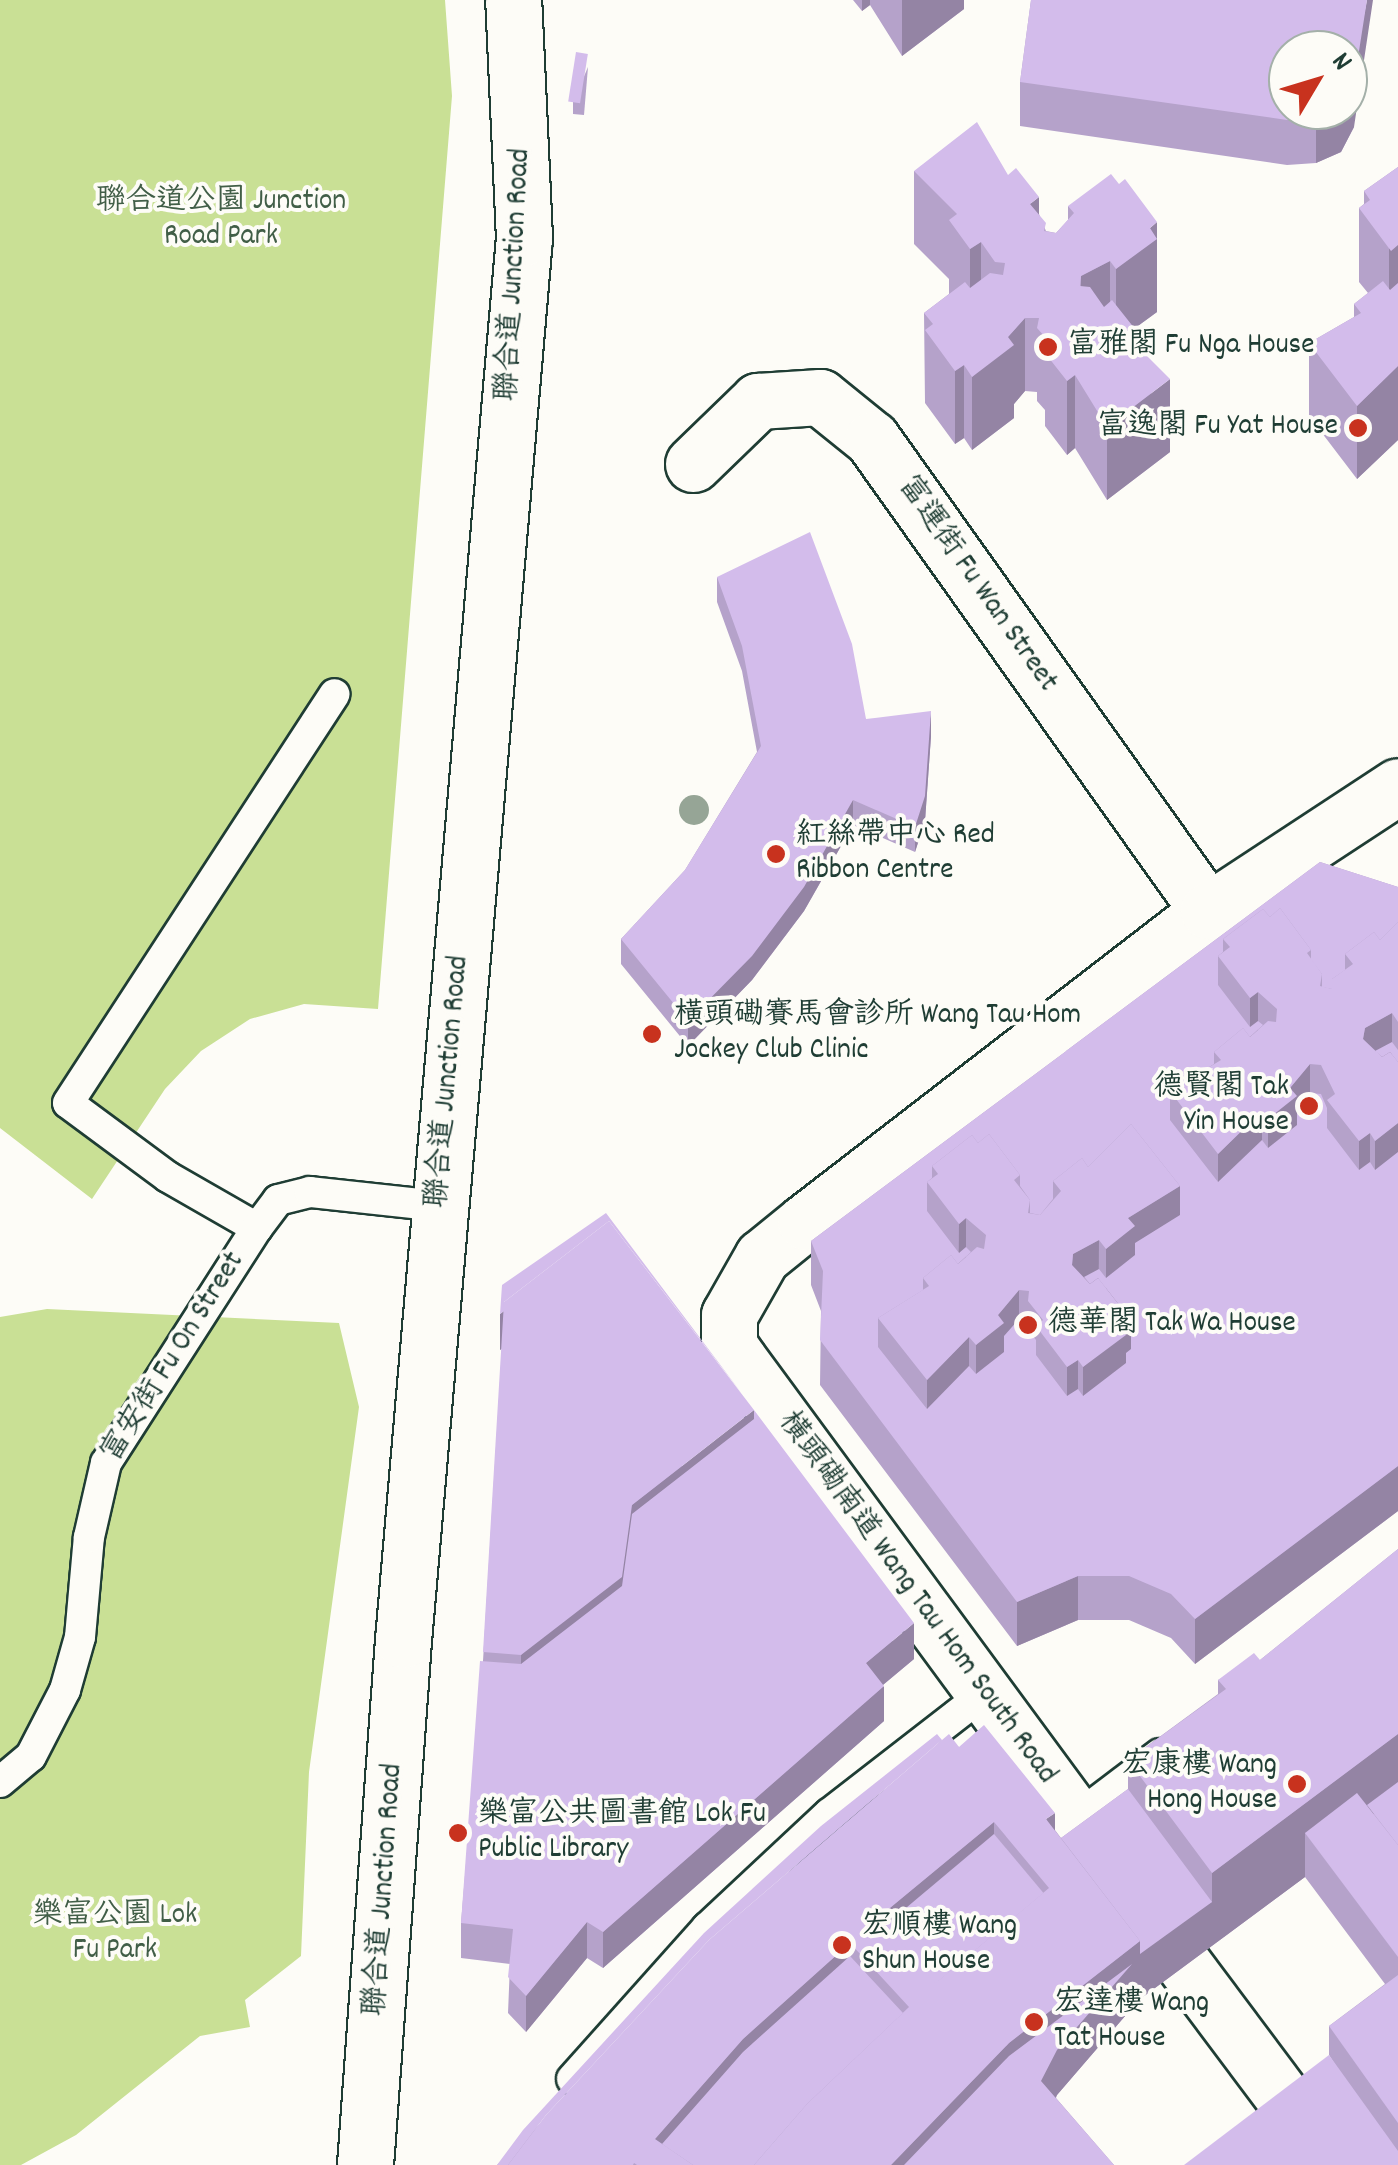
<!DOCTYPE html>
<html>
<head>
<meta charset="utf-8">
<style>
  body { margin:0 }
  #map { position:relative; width:1398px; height:2165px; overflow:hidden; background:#fdfcf7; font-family:Dekko,"LXGW WenKai TC",sans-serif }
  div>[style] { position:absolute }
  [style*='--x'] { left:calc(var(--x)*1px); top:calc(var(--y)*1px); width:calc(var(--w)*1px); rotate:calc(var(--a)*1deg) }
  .green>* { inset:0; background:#c9e095 }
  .roads { filter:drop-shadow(2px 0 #1f3d34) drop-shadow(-2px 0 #1f3d34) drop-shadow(0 2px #1f3d34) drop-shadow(0 -2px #1f3d34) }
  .service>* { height:30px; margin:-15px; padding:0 15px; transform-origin:15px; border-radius:15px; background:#fdfcf7 }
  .minor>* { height:55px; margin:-27.5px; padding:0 27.5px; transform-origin:27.5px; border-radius:27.5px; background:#fdfcf7 }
  .tertiary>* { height:55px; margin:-27.5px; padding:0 27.5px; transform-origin:27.5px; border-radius:27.5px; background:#fdfcf7 }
  .secondary>* { height:55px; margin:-27.5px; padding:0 27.5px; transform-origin:27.5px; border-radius:27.5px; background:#fdfcf7 }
  .trees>* { width:30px; height:30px; margin:-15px; border-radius:50%; background:#96a596 }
  .wall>* { inset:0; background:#b5a2ca }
  .shaded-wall>* { inset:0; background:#9484a4; transform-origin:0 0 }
  .building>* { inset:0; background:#d3bceb; transform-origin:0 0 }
  .dots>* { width:28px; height:28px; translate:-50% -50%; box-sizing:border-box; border:5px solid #fdfcf7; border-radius:50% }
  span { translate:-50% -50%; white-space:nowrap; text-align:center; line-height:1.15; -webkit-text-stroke:8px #fdfcf7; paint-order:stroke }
  .park-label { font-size:30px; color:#415e47 }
  .street-label { font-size:30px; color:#1f3d34 }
  .poi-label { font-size:30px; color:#1f3d34 }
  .left { translate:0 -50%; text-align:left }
  .right { translate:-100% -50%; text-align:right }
  .north { position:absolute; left:1268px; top:30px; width:100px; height:100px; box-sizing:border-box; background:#fdfcf7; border:2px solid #a4b0a9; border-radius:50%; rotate:52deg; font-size:28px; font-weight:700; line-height:40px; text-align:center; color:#1f3d34 }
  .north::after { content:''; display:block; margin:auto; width:35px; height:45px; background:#c8321e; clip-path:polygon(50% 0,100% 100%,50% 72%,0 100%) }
</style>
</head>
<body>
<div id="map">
  <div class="green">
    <i style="clip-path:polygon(0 0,445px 0,452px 96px,378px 1009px,304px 1004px,250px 1019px,201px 1051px,165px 1089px,92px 1199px,0 1128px)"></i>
    <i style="clip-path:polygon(47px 1309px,339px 1323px,359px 1407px,309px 1772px,301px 1956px,245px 2000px,250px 2027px,200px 2036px,76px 2135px,21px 2165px,0 2165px,0 1317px)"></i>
  </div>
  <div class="roads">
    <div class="service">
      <i style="--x:257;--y:1228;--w:103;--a:-150.2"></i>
      <i style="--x:168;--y:1177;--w:124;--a:-143.5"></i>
      <i style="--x:68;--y:1103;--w:488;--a:-56.9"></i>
      <i style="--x:0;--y:1782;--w:40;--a:-40"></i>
      <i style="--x:31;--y:1756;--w:74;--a:-62.7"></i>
      <i style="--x:65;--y:1690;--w:55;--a:-74.2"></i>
      <i style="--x:80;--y:1637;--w:100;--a:-84.9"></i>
      <i style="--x:89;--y:1537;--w:76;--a:-77.1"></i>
      <i style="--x:106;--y:1463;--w:279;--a:-57.3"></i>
      <i style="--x:257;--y:1228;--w:35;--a:-53"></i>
      <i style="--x:278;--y:1200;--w:33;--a:-14"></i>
      <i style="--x:310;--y:1192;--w:130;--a:6.2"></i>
      <i style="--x:1077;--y:1817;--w:104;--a:-37.2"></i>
      <i style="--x:572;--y:2079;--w:203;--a:-48.2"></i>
      <i style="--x:707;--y:1928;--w:167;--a:-43.1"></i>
      <i style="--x:829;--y:1814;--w:197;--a:-37.8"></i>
    </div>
    <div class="minor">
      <i style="--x:693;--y:464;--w:91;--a:-44.1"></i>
      <i style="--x:758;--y:401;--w:62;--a:-3.7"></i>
      <i style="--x:820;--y:397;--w:67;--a:38.9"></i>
      <i style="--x:872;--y:439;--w:579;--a:54.55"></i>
    </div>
    <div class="tertiary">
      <i style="--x:1102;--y:1853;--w:612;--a:-126.36"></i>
      <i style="--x:739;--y:1360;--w:18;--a:-124"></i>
      <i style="--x:729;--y:1345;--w:30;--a:-90"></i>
      <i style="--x:729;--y:1315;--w:67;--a:-60.4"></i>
      <i style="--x:762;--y:1257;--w:55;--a:-39.1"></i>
      <i style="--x:805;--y:1222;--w:509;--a:-37.66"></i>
      <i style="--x:1208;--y:911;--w:227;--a:-33.3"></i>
      <i style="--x:1185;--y:1966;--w:194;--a:53.2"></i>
    </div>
    <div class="secondary">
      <i style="--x:365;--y:2165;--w:526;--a:-85.86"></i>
      <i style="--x:403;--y:1640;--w:1407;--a:-85.07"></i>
      <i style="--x:524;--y:238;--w:238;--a:-92.6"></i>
    </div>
  </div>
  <div class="trees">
    <i style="left:694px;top:810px"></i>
  </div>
  <div class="wall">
    <i style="clip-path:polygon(853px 0,964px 0,964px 9px,902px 56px,870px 5px,862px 11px)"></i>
    <i style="clip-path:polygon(1031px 0,1354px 127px,1341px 152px,1316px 163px,1287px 165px,1020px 126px,1020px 82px)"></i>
    <i style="clip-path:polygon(588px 67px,584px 115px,573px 114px,573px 102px)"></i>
    <i style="clip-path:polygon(1398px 167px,1398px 440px,1357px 479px,1309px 416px,1309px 343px,1354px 317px,1354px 304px,1368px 293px,1359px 282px,1359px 208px,1364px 204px,1364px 191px)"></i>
    <i style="clip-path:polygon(914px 171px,1008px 175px,1039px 214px,1046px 231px,1056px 233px,1068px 220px,1068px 206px,1157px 237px,1157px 312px,1135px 328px,1135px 345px,1170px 452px,1107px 500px,1075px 448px,1067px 455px,1045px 426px,1045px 410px,1037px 401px,1037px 392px,1025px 391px,1014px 404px,1014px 418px,972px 450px,964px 438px,955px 444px,925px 403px,924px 313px,949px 294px,949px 279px,914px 244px)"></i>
    <i style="clip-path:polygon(717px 577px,866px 719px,931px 736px,925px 821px,915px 852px,853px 825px,804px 911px,752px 980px,688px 1046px,621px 964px,621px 939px,685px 870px,757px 752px,742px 671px,717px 602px)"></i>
    <i style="clip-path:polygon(1320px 862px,1398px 887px,1398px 1511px,1195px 1664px,1171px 1638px,1129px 1620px,1078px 1620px,1017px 1646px,820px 1385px,821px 1311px,811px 1285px,811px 1241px)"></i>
    <i style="clip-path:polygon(500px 1314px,914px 1659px,883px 1685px,884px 1721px,603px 1968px,587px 1958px,526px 2032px,508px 2013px,510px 1964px,461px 1958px,461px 1923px,483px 1661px,502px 1348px,500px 1350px)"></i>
    <i style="clip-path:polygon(1398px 1549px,1398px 2165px,1329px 2055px,1329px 2026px,1385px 1984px,1305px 1877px,1132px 2005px,1132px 2008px,1057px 2095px,1056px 2098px,1114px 2165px,497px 2165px,942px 1740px,959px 1747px,1055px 1830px,1061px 1838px,1128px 1789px,1128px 1760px,1218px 1694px,1218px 1680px,1260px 1660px)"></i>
  </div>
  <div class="shaded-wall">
    <i style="clip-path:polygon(862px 0,870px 0,870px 5px,862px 11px)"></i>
    <i style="clip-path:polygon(902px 0,964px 0,964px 9px,902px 56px)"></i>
    <i style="clip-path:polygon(1367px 0,1373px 0,1354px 127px,1341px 152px,1316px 163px,1316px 119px,1336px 110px,1348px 110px,1348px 95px)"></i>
    <i style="clip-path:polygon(1039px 197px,1039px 270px,1030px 204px)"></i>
    <i style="clip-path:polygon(1157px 222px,1157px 312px,1116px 342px,1116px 269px,1150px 228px)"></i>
    <i style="clip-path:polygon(981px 242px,981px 315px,970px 322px,970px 249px)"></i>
    <i style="left:1398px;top:245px;width:74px;height:9px;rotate:90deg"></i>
    <i style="clip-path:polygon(1110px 261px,1110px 335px,1081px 349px,1081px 276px)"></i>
    <i style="clip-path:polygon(1025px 318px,1025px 391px,1014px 404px,1014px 418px,972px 450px,972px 377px)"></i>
    <i style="clip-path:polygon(1135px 329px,1135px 402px,1127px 336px)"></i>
    <i style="clip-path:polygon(964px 365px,964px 438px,955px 444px,955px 371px)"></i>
    <i style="clip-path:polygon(1398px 366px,1398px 440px,1357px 479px,1357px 406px)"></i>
    <i style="clip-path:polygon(1075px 375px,1075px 448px,1067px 455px,1067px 381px)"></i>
    <i style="clip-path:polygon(1170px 379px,1170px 452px,1107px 500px,1107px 427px)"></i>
    <i style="clip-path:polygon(931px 711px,931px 736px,925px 821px,915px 852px,915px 827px)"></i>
    <i style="clip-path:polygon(853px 800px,853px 825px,804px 911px,752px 980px,688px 1046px,688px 1021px)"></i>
    <i style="clip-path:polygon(1258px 992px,1258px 1058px,1250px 1065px,1250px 998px)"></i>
    <i style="clip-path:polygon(1392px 1013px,1392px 1082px,1363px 1039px,1365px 1028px)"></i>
    <i style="clip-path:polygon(1310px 1064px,1310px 1137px,1268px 1192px,1268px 1119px,1290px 1088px)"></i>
    <i style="clip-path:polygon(1262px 1111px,1262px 1184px,1218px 1227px,1218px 1154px)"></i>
    <i style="clip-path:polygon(1398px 1123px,1398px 1196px,1375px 1214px,1375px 1141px)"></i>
    <i style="clip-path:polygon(1370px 1133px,1370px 1206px,1359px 1215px,1359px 1141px)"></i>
    <i style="clip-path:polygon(1180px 1186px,1180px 1260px,1106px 1317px,1106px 1249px,1128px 1218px)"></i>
    <i style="clip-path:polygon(966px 1218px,966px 1286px,958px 1337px,959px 1224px)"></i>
    <i style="clip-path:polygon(609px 1230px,609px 1266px,500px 1350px,500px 1314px)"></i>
    <i style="clip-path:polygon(1099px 1240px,1098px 1351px,1072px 1265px,1073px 1254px)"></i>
    <i style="clip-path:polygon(1019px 1290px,1019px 1364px,976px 1419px,976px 1345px,998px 1315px)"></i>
    <i style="clip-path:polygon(1131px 1320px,1131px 1394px,1083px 1440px,1083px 1367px,1121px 1328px)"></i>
    <i style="clip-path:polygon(969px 1337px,969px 1411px,927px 1453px,927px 1380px)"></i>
    <i style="clip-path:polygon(1078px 1360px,1078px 1433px,1067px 1440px,1067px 1367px)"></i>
    <i style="clip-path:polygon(754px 1410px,754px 1454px,622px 1621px,521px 1699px,521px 1655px,632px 1505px)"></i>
    <i style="clip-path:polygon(1398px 1466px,1398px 1511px,1195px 1664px,1195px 1619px)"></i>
    <i style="clip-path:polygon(1078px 1576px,1078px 1620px,1017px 1646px,1017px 1602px)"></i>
    <i style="clip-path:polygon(914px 1623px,914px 1659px,866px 1699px,866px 1663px)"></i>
    <i style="clip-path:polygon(884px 1686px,884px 1721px,603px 1968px,603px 1932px)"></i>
    <i style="clip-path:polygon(1398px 1734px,1398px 1807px,1305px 1833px,1305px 1877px,1132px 2005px,1132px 2008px,1057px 2095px,1041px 2125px,946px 2165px,891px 2165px,1009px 2043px,1140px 1941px,1212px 1902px,1212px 1873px)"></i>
    <i style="clip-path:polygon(1055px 1813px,1055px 1843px,1046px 1819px)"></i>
    <i style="clip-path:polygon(994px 1822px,994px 1879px,879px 1930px,879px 1917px)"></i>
    <i style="clip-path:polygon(587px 1922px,587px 1958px,526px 2032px,526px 1996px)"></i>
    <i style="clip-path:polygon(850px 1943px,850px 2001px,655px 2152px,655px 2139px,743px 2039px)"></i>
  </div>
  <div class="building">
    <i style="clip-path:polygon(1031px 0,1367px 0,1354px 83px,1348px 95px,1348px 50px,1288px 50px,1288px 110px,1336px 110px,1316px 119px,1287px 120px,1020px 82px)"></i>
    <i style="left:576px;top:52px;width:12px;height:50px;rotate:9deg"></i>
    <i style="clip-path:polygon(977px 122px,1008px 175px,1016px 168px,1039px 197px,1030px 204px,1046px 223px,1044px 231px,1056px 233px,1074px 213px,1068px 206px,1111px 174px,1119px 184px,1125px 179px,1157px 222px,1150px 228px,1157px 239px,1116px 269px,1110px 261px,1081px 276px,1080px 286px,1090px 287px,1104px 307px,1112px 300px,1135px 329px,1127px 336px,1170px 379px,1107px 427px,1075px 375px,1067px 381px,1045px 353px,1053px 346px,1037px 328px,1039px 318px,1025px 318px,1008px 337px,1014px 345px,972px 377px,964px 365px,955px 371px,925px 330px,933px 324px,924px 313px,965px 282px,970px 288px,990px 273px,1003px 275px,1005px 263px,995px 262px,981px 242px,970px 249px,949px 220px,957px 214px,914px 171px)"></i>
    <i style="clip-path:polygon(1398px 167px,1398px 245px,1391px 251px,1359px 208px,1370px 200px,1364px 191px)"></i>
    <i style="clip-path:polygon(1383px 281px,1390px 290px,1398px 283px,1398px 366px,1357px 406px,1309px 343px,1361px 313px,1354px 304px)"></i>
    <i style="clip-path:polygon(810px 532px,852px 644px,866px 719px,931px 711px,925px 796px,915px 827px,853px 800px,804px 887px,752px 956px,688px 1021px,621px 939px,685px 870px,761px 746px,742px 646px,717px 577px)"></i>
    <i style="clip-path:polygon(evenodd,1320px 862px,1398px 887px,1398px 922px,1380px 940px,1374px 932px,1345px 954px,1345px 970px,1332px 979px,1332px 989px,1322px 987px,1322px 974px,1311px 960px,1311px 950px,1280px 908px,1270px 917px,1263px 909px,1223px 939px,1223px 952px,1218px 956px,1218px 985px,1250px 1027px,1258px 1021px,1263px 1025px,1250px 1037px,1243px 1028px,1214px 1052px,1214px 1064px,1170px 1091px,1170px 1120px,1218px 1182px,1262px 1140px,1268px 1148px,1297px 1125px,1297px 1108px,1310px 1093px,1321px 1094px,1327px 1108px,1327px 1128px,1359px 1170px,1370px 1162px,1375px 1170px,1398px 1152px,1398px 1466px,1195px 1619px,1171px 1594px,1129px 1576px,1078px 1576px,1017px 1602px,820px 1340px,823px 1271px,811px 1241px,1320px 862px,1131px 1124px,1180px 1186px,1180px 1215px,1135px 1243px,1135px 1255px,1106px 1278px,1099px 1269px,1084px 1277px,1090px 1284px,1098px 1278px,1131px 1320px,1131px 1349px,1126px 1353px,1126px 1363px,1083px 1396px,1078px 1389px,1067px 1396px,1036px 1355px,1036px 1340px,1028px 1330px,1028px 1320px,1019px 1319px,1004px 1336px,1004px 1352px,976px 1374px,969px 1366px,927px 1409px,878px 1347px,878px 1318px,923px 1290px,923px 1278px,951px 1255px,958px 1264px,971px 1252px,966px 1247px,959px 1253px,927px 1211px,927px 1182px,932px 1178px,932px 1166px,972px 1135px,978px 1143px,989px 1134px,1020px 1175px,1020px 1186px,1030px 1200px,1030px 1213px,1040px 1215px,1053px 1199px,1053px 1181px,1082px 1158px,1088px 1167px,1131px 1124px)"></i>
    <i style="clip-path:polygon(1280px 908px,1311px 950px,1307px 953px,1322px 974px,1320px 986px,1332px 989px,1332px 979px,1353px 964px,1345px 954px,1374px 932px,1380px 940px,1398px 922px,1398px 1022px,1392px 1013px,1365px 1028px,1363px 1039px,1382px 1057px,1390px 1052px,1398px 1062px,1398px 1123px,1375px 1141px,1370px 1133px,1359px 1141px,1327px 1100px,1335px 1094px,1321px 1065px,1310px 1064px,1290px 1088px,1297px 1096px,1268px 1119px,1262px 1111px,1218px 1154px,1170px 1091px,1221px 1060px,1214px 1052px,1243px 1028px,1250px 1037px,1268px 1021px,1276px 1022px,1277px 1009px,1258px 992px,1250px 998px,1218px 956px,1230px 947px,1223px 939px,1263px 909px,1270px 917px)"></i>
    <i style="clip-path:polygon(1392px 1042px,1398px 1050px,1398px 1062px,1390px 1052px,1382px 1057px,1375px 1051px)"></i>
    <i style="clip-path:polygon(1131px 1124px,1180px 1186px,1128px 1218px,1135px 1226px,1106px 1249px,1099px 1240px,1073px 1254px,1072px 1265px,1090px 1284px,1098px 1278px,1131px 1320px,1121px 1328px,1126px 1335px,1083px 1367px,1078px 1360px,1067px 1367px,1036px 1326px,1043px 1320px,1028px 1301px,1029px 1291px,1019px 1290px,998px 1315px,1004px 1323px,976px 1345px,969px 1337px,927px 1380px,878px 1318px,929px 1286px,923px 1278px,951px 1255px,958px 1264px,977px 1247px,984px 1249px,986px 1235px,966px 1218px,959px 1224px,927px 1182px,938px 1174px,932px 1166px,972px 1135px,978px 1143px,989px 1134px,1020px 1175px,1014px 1180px,1030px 1200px,1028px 1213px,1040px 1215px,1061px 1191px,1053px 1181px,1082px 1158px,1088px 1167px)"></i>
    <i style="clip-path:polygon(606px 1213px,743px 1395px,609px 1221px,504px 1302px,504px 1311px,500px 1314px,502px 1285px)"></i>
    <i style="clip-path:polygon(609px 1221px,754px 1410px,632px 1505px,622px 1577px,521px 1655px,483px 1652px,504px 1302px)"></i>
    <i style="clip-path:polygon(754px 1410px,914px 1623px,866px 1663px,884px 1686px,603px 1932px,587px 1922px,526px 1996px,508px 1977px,513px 1929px,461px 1923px,480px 1661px,521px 1664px,622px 1586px,632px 1514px,754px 1419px)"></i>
    <i style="clip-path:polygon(1398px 1549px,1398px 1734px,1212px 1873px,1128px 1760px,1226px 1689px,1218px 1680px,1254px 1653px,1260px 1660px)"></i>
    <i style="clip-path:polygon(evenodd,984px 1725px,1055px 1813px,1046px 1819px,1140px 1941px,1009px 2043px,891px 2165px,754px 2165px,807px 2104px,909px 2007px,850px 1943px,743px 2039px,655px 2139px,693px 2165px,637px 2165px,634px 2163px,633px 2165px,508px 2165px,546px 2115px,709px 1940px,949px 1734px,959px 1747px,984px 1725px,994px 1822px,1049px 1888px,938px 1981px,879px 1917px,994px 1822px)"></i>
    <i style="clip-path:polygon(937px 1734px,942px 1740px,709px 1940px,546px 2115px,508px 2165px,497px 2165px,523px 2130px,704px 1933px,821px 1826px)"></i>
    <i style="clip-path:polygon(1398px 1782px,1398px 1845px,1367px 1805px)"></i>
    <i style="clip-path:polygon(1128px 1789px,1212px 1902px,1140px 1954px,1140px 1941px,1061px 1838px)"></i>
    <i style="clip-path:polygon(1357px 1793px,1398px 1845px,1398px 1957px,1305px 1833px)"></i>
    <i style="left:994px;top:1834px;width:77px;height:141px;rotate:50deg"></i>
    <i style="clip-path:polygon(850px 1956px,903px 2013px,807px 2104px,754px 2165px,693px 2165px,662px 2144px,743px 2052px)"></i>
    <i style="clip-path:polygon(1132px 1964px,1057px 2050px,1041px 2081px,1114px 2165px,904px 2165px,1009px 2056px)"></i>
    <i style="clip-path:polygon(1398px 1975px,1398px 2123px,1329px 2026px)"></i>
    <i style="clip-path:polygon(1329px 2055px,1398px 2151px,1398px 2165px,1184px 2165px)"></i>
  </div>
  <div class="dots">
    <i style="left:1048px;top:347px;background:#c8321e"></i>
    <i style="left:1358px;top:428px;background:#c8321e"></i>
    <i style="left:776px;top:854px;background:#c8321e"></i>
    <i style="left:652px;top:1034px;background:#c8321e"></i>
    <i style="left:1309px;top:1106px;background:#c8321e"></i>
    <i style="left:1028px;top:1325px;background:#c8321e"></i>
    <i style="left:1297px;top:1784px;background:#c8321e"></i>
    <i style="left:458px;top:1833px;background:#c8321e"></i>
    <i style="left:842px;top:1945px;background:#c8321e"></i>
    <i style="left:1034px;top:2022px;background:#c8321e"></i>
  </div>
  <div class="park-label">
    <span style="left:221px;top:220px">聯合道公園 Junction<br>Road Park</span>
    <span style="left:115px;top:1934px">樂富公園 Lok<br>Fu Park</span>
  </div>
  <div class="street-label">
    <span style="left:516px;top:275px;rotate:-87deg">聯合道 Junction Road</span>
    <span style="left:976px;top:585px;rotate:55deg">富運街 Fu Wan Street</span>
    <span style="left:450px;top:1082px;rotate:-85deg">聯合道 Junction Road</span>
    <span style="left:175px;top:1358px;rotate:-58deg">富安街 Fu On Street</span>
    <span style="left:916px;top:1599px;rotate:54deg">橫頭磡南道 Wang Tau Hom South Road</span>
    <span style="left:386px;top:1890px;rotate:-86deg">聯合道 Junction Road</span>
  </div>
  <div class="poi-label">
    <span class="left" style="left:1068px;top:347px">富雅閣 Fu Nga House</span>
    <span class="right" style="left:1338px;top:428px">富逸閣 Fu Yat House</span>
    <span class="left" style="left:796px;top:854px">紅絲帶中心 Red<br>Ribbon Centre</span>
    <span class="left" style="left:674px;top:1034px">橫頭磡賽馬會診所 Wang Tau Hom<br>Jockey Club Clinic</span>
    <span class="right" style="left:1289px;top:1106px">德賢閣 Tak<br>Yin House</span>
    <span class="left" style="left:1048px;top:1325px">德華閣 Tak Wa House</span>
    <span class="right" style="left:1277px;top:1784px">宏康樓 Wang<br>Hong House</span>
    <span class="left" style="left:478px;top:1833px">樂富公共圖書館 Lok Fu<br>Public Library</span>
    <span class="left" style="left:862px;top:1945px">宏順樓 Wang<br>Shun House</span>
    <span class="left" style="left:1054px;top:2022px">宏達樓 Wang<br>Tat House</span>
  </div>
  <div class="north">N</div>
</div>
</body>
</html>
